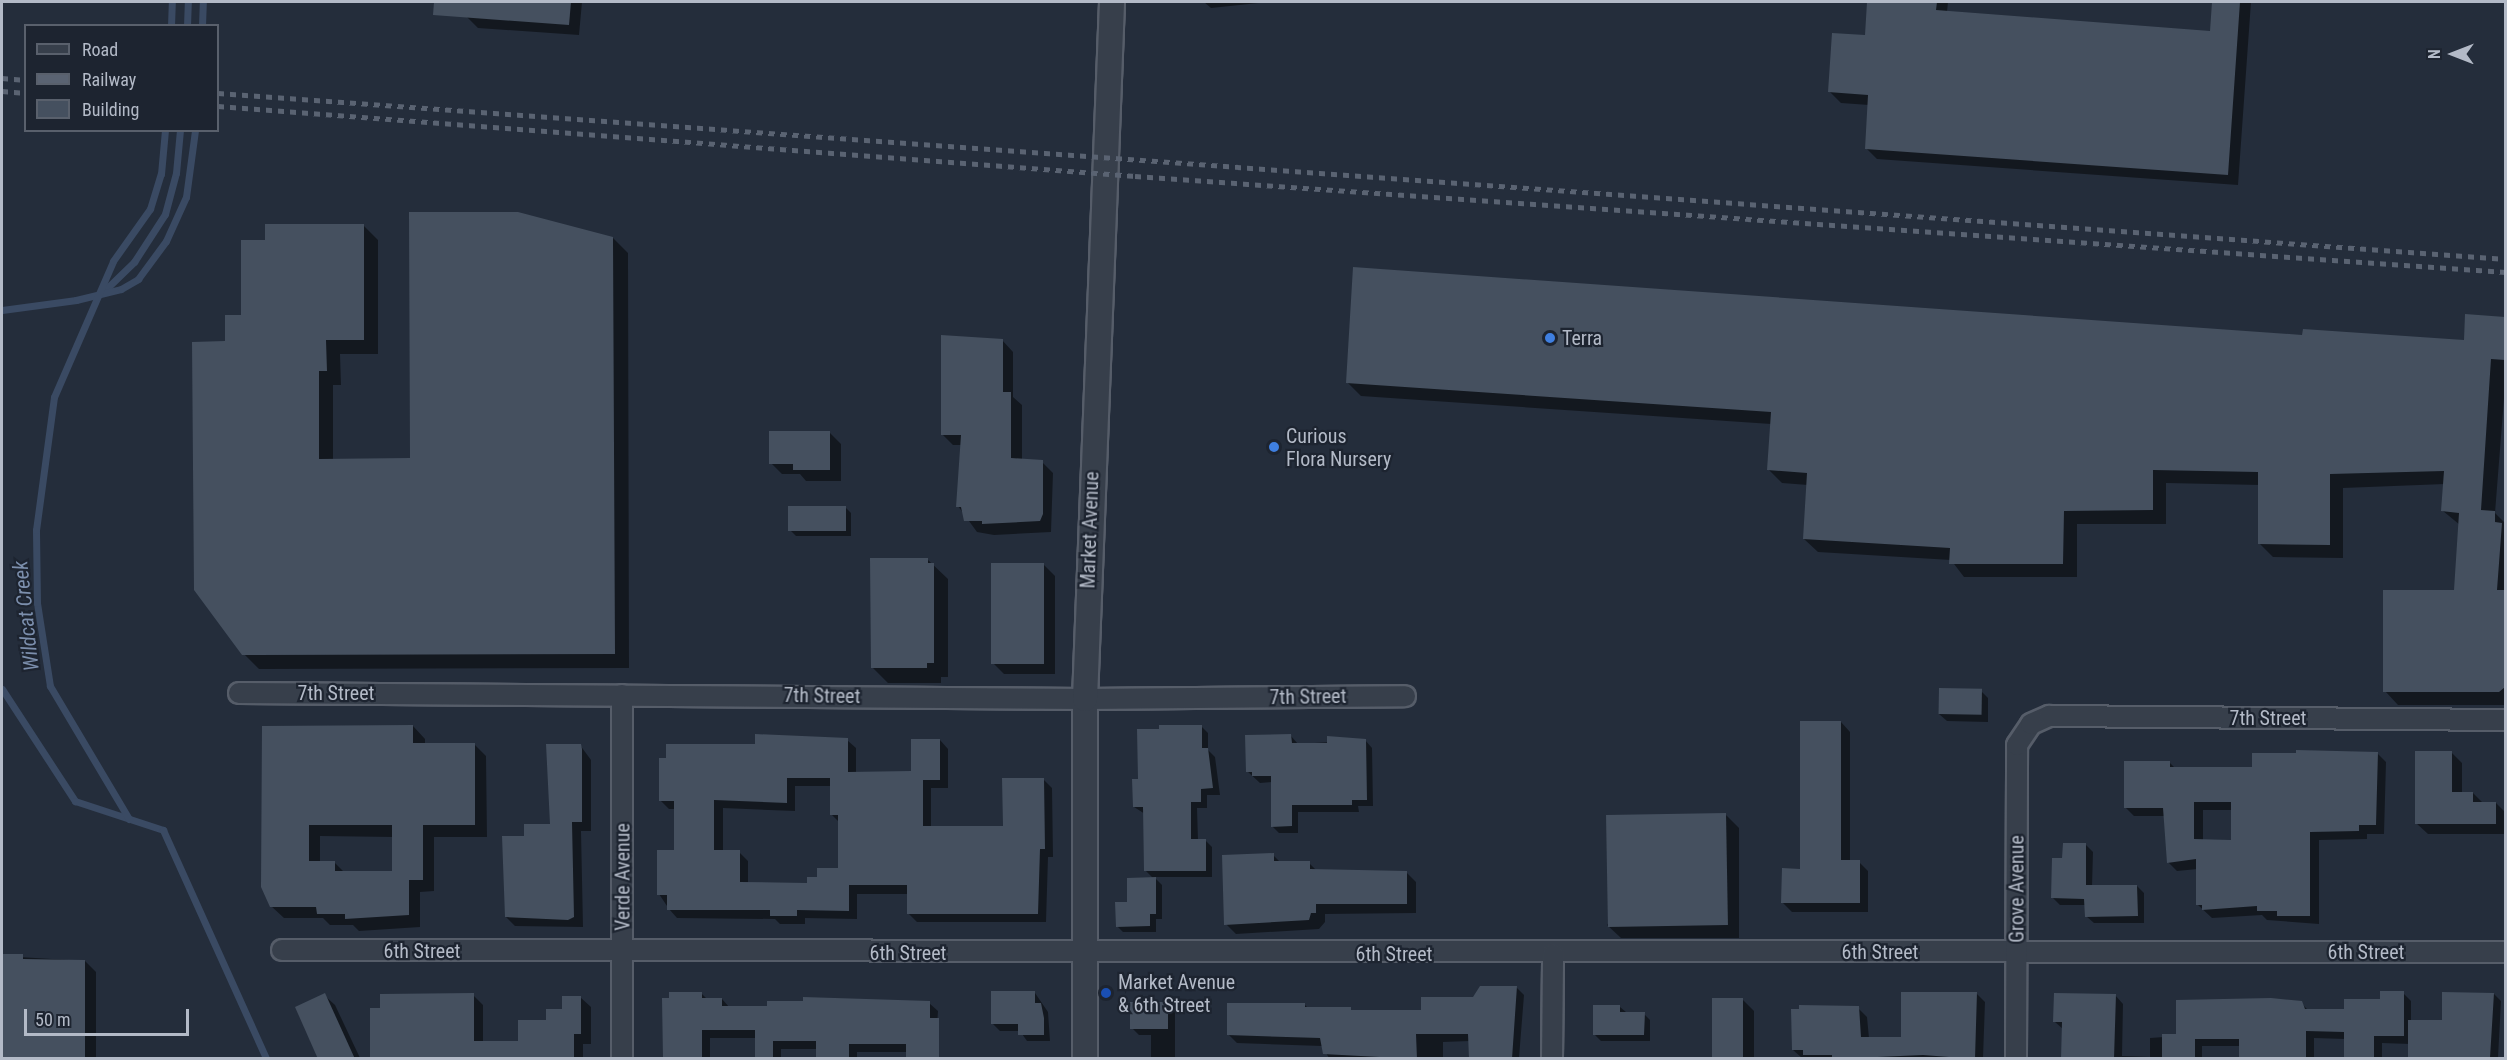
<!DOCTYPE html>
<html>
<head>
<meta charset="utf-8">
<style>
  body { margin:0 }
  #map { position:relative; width:2507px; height:1060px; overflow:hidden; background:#242d3b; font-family:"Roboto Condensed",sans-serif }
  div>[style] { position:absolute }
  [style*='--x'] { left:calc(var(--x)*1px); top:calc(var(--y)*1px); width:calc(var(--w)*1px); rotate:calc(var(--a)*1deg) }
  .shadow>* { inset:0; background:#0007 }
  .stream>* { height:7px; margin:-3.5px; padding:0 3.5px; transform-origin:3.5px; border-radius:3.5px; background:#3a4a63 }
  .building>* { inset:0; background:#45505f; transform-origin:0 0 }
  .roads { filter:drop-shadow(2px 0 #565d69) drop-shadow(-2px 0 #565d69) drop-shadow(0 2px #565d69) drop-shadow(0 -2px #565d69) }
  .minor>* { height:20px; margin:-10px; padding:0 10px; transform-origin:10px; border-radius:10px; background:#373f4b }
  .tertiary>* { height:24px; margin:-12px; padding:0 12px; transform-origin:12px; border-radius:12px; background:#373f4b }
  .rail>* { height:4.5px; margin-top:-2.25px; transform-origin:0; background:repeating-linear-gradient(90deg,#5a6372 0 6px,transparent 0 12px) }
  .dots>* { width:16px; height:16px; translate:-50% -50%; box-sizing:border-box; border:3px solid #1d2430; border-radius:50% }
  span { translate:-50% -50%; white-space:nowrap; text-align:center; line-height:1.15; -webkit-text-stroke:4.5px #1d2430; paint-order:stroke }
  .poi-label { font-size:20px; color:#b3bac7 }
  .left { translate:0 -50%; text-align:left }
  .street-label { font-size:20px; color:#b3bac7 }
  .water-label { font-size:21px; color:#7c8fad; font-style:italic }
  .frame { position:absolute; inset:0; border:3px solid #b3bac7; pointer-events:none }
  .legend { position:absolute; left:24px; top:24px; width:195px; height:108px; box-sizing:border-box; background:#1d2430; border:2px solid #59606c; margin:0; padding:8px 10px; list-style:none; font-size:18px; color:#b3bac7 }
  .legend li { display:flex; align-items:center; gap:12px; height:30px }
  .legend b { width:30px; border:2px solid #59606c }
  .north { position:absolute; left:2423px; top:24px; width:60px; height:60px; -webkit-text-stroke:4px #1d2430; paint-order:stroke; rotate:270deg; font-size:16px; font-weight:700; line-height:24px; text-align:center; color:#b3bac7 }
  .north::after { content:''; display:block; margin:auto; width:21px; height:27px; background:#b3bac7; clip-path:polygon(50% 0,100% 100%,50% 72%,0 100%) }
  .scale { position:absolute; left:24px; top:1009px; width:165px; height:27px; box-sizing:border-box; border:3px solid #b3bac7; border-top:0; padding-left:8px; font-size:18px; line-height:21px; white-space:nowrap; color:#b3bac7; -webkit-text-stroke:4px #1d2430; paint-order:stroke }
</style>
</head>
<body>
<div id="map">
  <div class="shadow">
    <i style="clip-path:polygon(468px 2px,601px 2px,582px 2px,579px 35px,478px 28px,467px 17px)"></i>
    <i style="clip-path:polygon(1204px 2px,1268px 2px,1211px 8px)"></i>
    <i style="clip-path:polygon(1868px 2px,1948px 2px,1947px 12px,2211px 33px,2214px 2px,2251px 2px,2238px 185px,1877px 159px,1866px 148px,1869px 105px,1841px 103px,1830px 92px,1866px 37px)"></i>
    <i style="clip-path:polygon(363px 225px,378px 240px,378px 354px,340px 354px,341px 385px,333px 385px,333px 460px,411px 460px,613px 238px,628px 253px,629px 668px,259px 669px,244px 654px,227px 343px,242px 316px,267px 242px)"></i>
    <i style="clip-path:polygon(2466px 316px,2506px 318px,2506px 373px,2495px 513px,2506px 524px,2506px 705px,2398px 705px,2385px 691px,2455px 591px,2460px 525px,2443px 511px,2445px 484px,2343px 488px,2343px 558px,2273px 557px,2260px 544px,2260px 485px,2166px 483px,2166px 524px,2077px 524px,2077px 577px,1964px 577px,1951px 560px,1818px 552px,1804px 539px,1808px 485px,1782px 483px,1768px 469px,1771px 424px,1361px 396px,1347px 382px,2304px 337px,2465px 342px)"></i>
    <i style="clip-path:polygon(1002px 340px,1013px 352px,1013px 397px,1022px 405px,1022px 460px,1042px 462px,1053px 473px,1051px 532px,994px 535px,977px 532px,958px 506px,962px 445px,953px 445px,942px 434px)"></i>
    <i style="clip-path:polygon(830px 433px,841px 444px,841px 481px,806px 481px,800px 474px,782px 474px,771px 463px)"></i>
    <i style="clip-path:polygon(845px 507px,851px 513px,851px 536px,796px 536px,790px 530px)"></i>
    <i style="clip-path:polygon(928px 560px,948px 579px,948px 677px,941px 677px,941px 683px,888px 683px,873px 668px)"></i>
    <i style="clip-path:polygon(1044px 565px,1055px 576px,1055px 674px,1004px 674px,993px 663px)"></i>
    <i style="clip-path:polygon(1981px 691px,1988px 698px,1988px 722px,1947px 721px,1939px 714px)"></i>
    <i style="clip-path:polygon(1841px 722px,1850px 732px,1850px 862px,1859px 862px,1868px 871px,1868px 912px,1792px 912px,1783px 903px,1801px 870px)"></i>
    <i style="clip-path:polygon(evenodd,413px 726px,425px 739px,425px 744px,474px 744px,486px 756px,487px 837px,434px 837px,434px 891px,420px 892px,420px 927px,359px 931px,353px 925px,330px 925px,323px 918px,284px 918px,271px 906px,264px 727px,413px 726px,320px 836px,393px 837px,393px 872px,344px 872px,334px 862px,320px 862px,320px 836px)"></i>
    <i style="clip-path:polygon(1201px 726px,1208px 733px,1208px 750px,1215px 757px,1220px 795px,1207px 795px,1207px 808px,1197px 808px,1198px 840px,1205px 840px,1212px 847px,1212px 877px,1154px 877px,1162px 885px,1162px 919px,1156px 919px,1156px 932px,1123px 932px,1117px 926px,1128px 904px,1154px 879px,1145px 870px,1145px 814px,1134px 807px,1140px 780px)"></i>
    <i style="clip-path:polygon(1291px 736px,1298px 744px,1365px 740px,1372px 748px,1373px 806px,1358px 806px,1359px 812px,1298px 812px,1298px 833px,1279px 833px,1272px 826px,1272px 782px,1260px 783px,1247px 771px)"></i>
    <i style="clip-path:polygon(evenodd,847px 740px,856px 748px,856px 774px,912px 772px,940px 740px,948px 749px,948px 788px,931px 788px,931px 827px,1004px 827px,1043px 779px,1052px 788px,1053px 857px,1048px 857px,1046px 922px,917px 922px,908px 913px,908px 894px,857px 894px,857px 919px,805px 918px,805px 924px,780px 924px,775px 919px,677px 918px,669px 909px,659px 894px,676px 852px,676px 809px,669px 809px,660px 800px,756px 745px,847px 740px,795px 786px,831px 786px,831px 814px,839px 822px,839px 870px,808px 884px,748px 883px,748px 861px,739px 852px,723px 852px,723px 808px,795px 811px,795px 786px)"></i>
    <i style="clip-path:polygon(580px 745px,591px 760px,591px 831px,581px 831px,583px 927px,515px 926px,506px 917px,525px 838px,552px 825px)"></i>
    <i style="clip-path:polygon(2451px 752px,2462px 763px,2462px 793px,2473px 793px,2483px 803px,2496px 803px,2506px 813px,2506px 834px,2428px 834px,2416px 823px)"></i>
    <i style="clip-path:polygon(evenodd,2377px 753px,2386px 762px,2384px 834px,2367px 834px,2367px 839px,2319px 840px,2319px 924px,2267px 920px,2262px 915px,2212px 918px,2198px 905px,2198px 869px,2177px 871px,2168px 862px,2165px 816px,2134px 816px,2125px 807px,2169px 762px,2176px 769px,2253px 769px,2377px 753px,2203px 810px,2232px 810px,2232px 842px,2203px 841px,2203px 810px)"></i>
    <i style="clip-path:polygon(1726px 815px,1739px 828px,1739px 938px,1621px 938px,1607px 925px)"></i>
    <i style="clip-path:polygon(2085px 844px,2093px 852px,2092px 887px,2137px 886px,2144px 893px,2144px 923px,2094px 923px,2086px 916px,2086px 905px,2060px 905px,2053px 898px,2064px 860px)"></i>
    <i style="clip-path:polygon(1273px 855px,1281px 863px,1309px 863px,1317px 871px,1406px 872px,1416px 882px,1416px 913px,1325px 914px,1325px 922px,1319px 929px,1236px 934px,1226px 924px)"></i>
    <i style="clip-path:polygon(2px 956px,85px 961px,96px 972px,96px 1058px,2px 1058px)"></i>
    <i style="clip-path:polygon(1516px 987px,1524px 995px,1519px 1058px,1469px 1058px,1470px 1041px,1443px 1042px,1443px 1058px,1329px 1058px,1322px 1046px,1237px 1043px,1228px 1034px,1304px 1004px,1309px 1009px,1354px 1012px,1423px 1011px)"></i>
    <i style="clip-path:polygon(1035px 993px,1048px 1012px,1050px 1041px,1027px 1041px,1020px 1031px,1000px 1031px,993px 1024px)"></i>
    <i style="clip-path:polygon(1976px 993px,1985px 1002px,1983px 1058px,1802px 1058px,1793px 1050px,1858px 1008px,1867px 1017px,1869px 1038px,1903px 1038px)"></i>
    <i style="clip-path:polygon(2403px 993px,2411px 1001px,2411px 1022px,2444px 1022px,2494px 994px,2501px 1001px,2498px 1058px,2410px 1058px,2410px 1044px,2382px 1043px,2382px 1058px,2345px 1058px,2345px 1039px,2314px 1038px,2314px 1058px,2241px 1058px,2240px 1046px,2202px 1046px,2202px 1058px,2063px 1058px,2064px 1030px,2055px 1022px,2115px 995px,2123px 1004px,2122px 1056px,2150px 1057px,2150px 1038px,2178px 1036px,2301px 1003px,2308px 1010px,2345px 1010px)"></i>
    <i style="clip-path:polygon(702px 994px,707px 999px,722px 999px,730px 1008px,929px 1003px,938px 1011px,935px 1058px,907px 1052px,857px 1052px,857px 1058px,817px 1058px,817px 1049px,781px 1049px,781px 1058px,756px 1058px,756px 1038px,710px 1038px,710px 1058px,664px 1058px)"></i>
    <i style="clip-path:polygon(324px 995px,335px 1005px,360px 1058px,318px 1058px)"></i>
    <i style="clip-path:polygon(473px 995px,483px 1005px,483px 1042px,519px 1042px,580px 997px,591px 1007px,591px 1044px,583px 1044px,583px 1058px,372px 1058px)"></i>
    <i style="clip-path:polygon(1713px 1000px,1743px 1000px,1754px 1011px,1754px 1058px,1712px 1058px)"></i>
    <i style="clip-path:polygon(1168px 1003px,1175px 1011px,1175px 1058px,1151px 1058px,1151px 1035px,1139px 1035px,1132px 1028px)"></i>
    <i style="clip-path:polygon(1620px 1007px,1626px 1012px,1644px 1014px,1650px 1020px,1650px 1041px,1601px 1041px,1595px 1035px)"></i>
  </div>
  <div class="stream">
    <i style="--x:171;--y:26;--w:24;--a:-88"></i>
    <i style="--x:187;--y:26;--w:24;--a:-88"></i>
    <i style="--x:202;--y:26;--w:24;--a:-88"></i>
    <i style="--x:104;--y:291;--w:42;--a:-44"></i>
    <i style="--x:134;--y:262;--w:57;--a:-57.1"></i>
    <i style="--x:165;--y:214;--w:42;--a:-75"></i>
    <i style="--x:176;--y:173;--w:43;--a:-84.7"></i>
    <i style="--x:2;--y:310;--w:75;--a:-7.7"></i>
    <i style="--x:76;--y:300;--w:46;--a:-13.7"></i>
    <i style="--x:121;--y:289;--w:20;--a:-30"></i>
    <i style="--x:138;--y:279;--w:47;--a:-53.6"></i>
    <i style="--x:166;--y:241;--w:48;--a:-65.6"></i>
    <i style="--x:186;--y:197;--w:68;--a:-82.3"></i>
    <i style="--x:2;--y:689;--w:134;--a:56.9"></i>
    <i style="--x:75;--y:801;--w:93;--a:18.2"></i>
    <i style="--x:163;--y:830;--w:250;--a:65.7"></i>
    <i style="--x:129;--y:819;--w:155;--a:-120.7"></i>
    <i style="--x:50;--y:686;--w:84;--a:-98.9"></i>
    <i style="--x:37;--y:603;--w:73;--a:-90.8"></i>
    <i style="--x:36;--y:530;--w:134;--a:-82.3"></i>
    <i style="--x:54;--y:397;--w:148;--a:-66.5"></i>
    <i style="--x:113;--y:261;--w:64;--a:-54.6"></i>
    <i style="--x:150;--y:209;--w:37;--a:-73"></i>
    <i style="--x:161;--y:174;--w:44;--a:-84.8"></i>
  </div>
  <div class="building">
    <i style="clip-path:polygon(434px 2px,571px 2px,569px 25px,433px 15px)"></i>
    <i style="clip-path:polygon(1867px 2px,1937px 2px,1936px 10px,2210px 31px,2212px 2px,2240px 2px,2228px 175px,1865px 149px,1868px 95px,1828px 92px,1832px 33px,1865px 35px)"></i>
    <i style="clip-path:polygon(409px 212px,518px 212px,613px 237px,615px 654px,242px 655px,194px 590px,192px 342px,225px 341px,225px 315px,241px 315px,241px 240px,265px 240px,265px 224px,364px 224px,364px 340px,326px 340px,327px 371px,319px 371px,319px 459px,410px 458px)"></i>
    <i style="clip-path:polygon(1353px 267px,2302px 335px,2303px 329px,2464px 340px,2465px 314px,2505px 317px,2505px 360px,2491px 359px,2481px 510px,2495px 511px,2495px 522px,2502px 523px,2497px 590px,2505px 590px,2505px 687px,2499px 692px,2383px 692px,2383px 590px,2454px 590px,2459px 513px,2441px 511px,2444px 471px,2330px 474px,2330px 545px,2258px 544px,2258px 472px,2153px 470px,2153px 510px,2064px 511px,2063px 564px,1949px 564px,1950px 548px,1803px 539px,1807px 473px,1767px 470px,1771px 412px,1346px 383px)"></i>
    <i style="clip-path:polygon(941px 335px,1003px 339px,1003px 392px,1011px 392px,1011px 458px,1043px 460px,1043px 514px,1040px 521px,982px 524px,982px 521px,964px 521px,961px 507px,956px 507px,961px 435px,941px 435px)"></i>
    <i style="clip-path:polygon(769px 431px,830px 431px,830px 470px,793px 470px,793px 464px,769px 464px)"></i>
    <i style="left:788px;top:506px;width:58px;height:25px"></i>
    <i style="clip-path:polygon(870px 558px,928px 558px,928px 563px,934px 563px,934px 663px,927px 663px,927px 668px,871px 668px)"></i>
    <i style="left:991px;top:563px;width:53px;height:101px"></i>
    <i style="left:1939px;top:688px;width:43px;height:26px;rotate:1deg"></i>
    <i style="clip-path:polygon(1800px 721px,1841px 721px,1841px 860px,1860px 860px,1860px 903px,1781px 903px,1782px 868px,1800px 869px)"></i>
    <i style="clip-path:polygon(evenodd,413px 725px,413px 743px,475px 743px,475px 825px,423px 825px,423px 880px,409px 880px,409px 915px,345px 919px,345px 914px,317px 914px,316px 907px,270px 907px,261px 887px,262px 726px,413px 725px,309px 825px,392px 825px,392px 871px,335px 871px,335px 861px,309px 861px,309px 825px)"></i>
    <i style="clip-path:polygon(1159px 725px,1202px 725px,1202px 748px,1208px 748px,1213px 788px,1201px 789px,1201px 802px,1191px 802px,1191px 839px,1206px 839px,1206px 871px,1144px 871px,1143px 807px,1133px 807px,1132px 779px,1138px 779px,1137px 729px,1159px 729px)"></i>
    <i style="clip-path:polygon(evenodd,755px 734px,848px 738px,848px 772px,911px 771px,911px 739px,940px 739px,940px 780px,923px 780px,923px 826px,1003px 826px,1002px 778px,1044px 778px,1045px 849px,1040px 849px,1038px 914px,907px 914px,907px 885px,849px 885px,849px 911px,797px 910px,797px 916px,770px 916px,770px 910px,667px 910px,667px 895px,657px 895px,657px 850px,674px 850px,674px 801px,659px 801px,659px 758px,666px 758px,666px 744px,755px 744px,755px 734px,787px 778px,830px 778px,830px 815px,838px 815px,838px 868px,817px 868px,817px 877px,807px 877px,807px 883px,740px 882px,740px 850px,714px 850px,714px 800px,787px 803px,787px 778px)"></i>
    <i style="clip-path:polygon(1291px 734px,1292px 743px,1327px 743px,1327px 736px,1366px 739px,1367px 800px,1352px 800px,1352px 805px,1292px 805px,1292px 826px,1271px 827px,1271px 776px,1252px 776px,1252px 772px,1246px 772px,1245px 735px)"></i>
    <i style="clip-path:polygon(546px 744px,581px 744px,582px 749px,582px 822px,572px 822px,574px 917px,568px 920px,505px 917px,502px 836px,524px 836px,524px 824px,550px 824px)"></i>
    <i style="clip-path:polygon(evenodd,2296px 750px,2378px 752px,2376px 825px,2359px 825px,2359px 831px,2310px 832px,2310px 916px,2277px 916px,2277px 911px,2257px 911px,2257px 906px,2202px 910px,2202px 905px,2196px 905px,2196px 859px,2167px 863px,2163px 808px,2124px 808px,2124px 761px,2170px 761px,2170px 767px,2252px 767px,2252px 753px,2296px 753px,2296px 750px,2194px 802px,2231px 802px,2231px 840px,2194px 839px,2194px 802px)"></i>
    <i style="clip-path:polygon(2415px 751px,2452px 751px,2452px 792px,2473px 792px,2473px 802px,2496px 802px,2496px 824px,2415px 824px)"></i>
    <i style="left:1726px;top:813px;width:112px;height:120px;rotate:89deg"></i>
    <i style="clip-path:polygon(2063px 843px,2086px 843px,2086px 885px,2137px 885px,2138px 916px,2085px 917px,2084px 899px,2051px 898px,2052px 858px,2062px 858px)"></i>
    <i style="clip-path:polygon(1274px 853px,1274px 861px,1310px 861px,1310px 869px,1407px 871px,1407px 904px,1316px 904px,1316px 913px,1311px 913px,1309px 920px,1224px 925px,1222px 855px)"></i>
    <i style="clip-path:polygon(1156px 877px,1156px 914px,1150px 914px,1150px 926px,1116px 927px,1115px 902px,1127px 902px,1127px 878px)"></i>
    <i style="clip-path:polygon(2px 954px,23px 954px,23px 959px,85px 960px,85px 1059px,2px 1059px)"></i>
    <i style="clip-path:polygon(1480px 986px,1517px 986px,1512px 1059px,1469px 1059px,1468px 1034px,1416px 1034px,1417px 1059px,1323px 1054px,1320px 1038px,1227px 1035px,1227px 1003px,1305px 1003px,1305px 1007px,1351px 1007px,1351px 1010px,1421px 1010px,1421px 997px,1473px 997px)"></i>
    <i style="clip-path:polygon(991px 991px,1035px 991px,1035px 1003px,1041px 1003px,1044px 1018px,1044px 1035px,1018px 1035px,1018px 1024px,991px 1024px)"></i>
    <i style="clip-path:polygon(2380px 991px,2404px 991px,2404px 1036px,2374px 1036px,2374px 1059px,2344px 1059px,2344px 1032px,2306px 1031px,2306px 1059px,2239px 1059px,2239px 1039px,2195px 1039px,2195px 1059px,2162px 1059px,2162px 1034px,2176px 1034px,2176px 1000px,2271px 998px,2302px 1001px,2305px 1009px,2344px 1009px,2344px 999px,2380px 999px)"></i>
    <i style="clip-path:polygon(669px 992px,702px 992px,702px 998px,722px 998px,722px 1006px,767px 1006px,767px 1001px,803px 1001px,803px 997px,930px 1001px,930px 1018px,939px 1018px,939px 1059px,906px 1059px,906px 1044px,849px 1044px,849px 1059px,816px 1059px,816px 1041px,773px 1041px,773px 1059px,755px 1059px,755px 1030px,702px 1030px,702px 1059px,663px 1059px,662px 998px,669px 998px)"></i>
    <i style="clip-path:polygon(1901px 992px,1977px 992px,1975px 1059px,1923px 1055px,1832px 1059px,1832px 1055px,1803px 1055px,1803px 1050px,1792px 1050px,1791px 1009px,1799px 1009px,1799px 1005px,1859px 1006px,1861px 1037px,1901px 1037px)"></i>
    <i style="clip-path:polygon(2442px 992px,2494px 993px,2490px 1058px,2408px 1059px,2408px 1020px,2442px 1020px)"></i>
    <i style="clip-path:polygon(325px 993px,355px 1059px,318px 1059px,295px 1007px)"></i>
    <i style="clip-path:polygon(474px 993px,474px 1041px,518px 1041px,518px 1020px,546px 1020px,546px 1009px,562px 1009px,562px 996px,581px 996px,581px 1034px,574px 1034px,574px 1059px,370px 1059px,370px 1008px,380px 1008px,380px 994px)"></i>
    <i style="clip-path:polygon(2054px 993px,2116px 994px,2114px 1059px,2061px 1059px,2062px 1022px,2053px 1022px)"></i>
    <i style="left:1712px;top:998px;width:31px;height:61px"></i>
    <i style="left:1130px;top:1002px;width:38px;height:27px"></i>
    <i style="clip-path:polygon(1593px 1005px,1620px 1005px,1620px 1012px,1645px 1012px,1644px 1035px,1593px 1035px)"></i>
  </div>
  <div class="roads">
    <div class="minor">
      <i style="--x:239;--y:693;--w:846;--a:0.41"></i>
      <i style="--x:1085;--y:699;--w:320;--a:-0.5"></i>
      <i style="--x:622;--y:695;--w:363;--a:90"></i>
      <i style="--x:282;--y:950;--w:2224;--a:0.05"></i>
      <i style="--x:1552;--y:1058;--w:104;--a:-89.4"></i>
      <i style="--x:2016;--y:1058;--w:313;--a:-89.8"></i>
      <i style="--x:2017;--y:745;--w:25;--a:-56"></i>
      <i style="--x:2031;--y:724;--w:20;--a:-24"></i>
      <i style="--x:2049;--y:716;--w:457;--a:0.5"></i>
    </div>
    <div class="tertiary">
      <i style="--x:1085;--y:1058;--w:359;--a:-90"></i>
      <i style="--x:1085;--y:699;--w:698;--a:-87.78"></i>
    </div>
  </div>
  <div class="rail">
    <i style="--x:2;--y:78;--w:24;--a:5"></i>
    <i style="--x:2;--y:91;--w:24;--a:5"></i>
    <i style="--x:218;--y:93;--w:2294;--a:4.15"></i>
    <i style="--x:218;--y:106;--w:920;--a:4.37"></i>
    <i style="--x:1135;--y:176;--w:1374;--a:4.01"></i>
  </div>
  <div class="dots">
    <i style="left:1550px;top:338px;background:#3f7fe0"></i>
    <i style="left:1274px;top:447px;background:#3f7fe0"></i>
    <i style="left:1106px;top:993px;background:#1a4fb4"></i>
  </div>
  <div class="poi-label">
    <span class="left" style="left:1562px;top:338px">Terra</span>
    <span class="left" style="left:1286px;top:448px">Curious<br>Flora Nursery</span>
    <span class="left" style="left:1118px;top:994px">Market Avenue<br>&amp; 6th Street</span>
  </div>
  <div class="street-label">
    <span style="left:1090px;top:530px;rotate:-88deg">Market Avenue</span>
    <span style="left:336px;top:693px">7th Street</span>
    <span style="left:822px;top:696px;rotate:1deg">7th Street</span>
    <span style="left:1308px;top:697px;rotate:-1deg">7th Street</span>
    <span style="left:2268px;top:718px">7th Street</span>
    <span style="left:623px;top:877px;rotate:-90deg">Verde Avenue</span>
    <span style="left:2017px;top:889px;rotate:-90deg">Grove Avenue</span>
    <span style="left:422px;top:951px">6th Street</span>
    <span style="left:1880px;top:952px">6th Street</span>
    <span style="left:2366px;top:952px">6th Street</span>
    <span style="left:908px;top:953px">6th Street</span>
    <span style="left:1394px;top:954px">6th Street</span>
  </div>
  <div class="water-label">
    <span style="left:26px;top:616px;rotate:-96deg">Wildcat Creek</span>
  </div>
  <div class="frame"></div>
  <ul class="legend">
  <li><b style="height:8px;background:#373f4b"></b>Road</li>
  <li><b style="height:8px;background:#5a6372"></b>Railway</li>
  <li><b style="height:16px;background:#45505f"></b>Building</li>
  </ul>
  <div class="north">N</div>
  <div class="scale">50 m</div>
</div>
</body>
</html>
